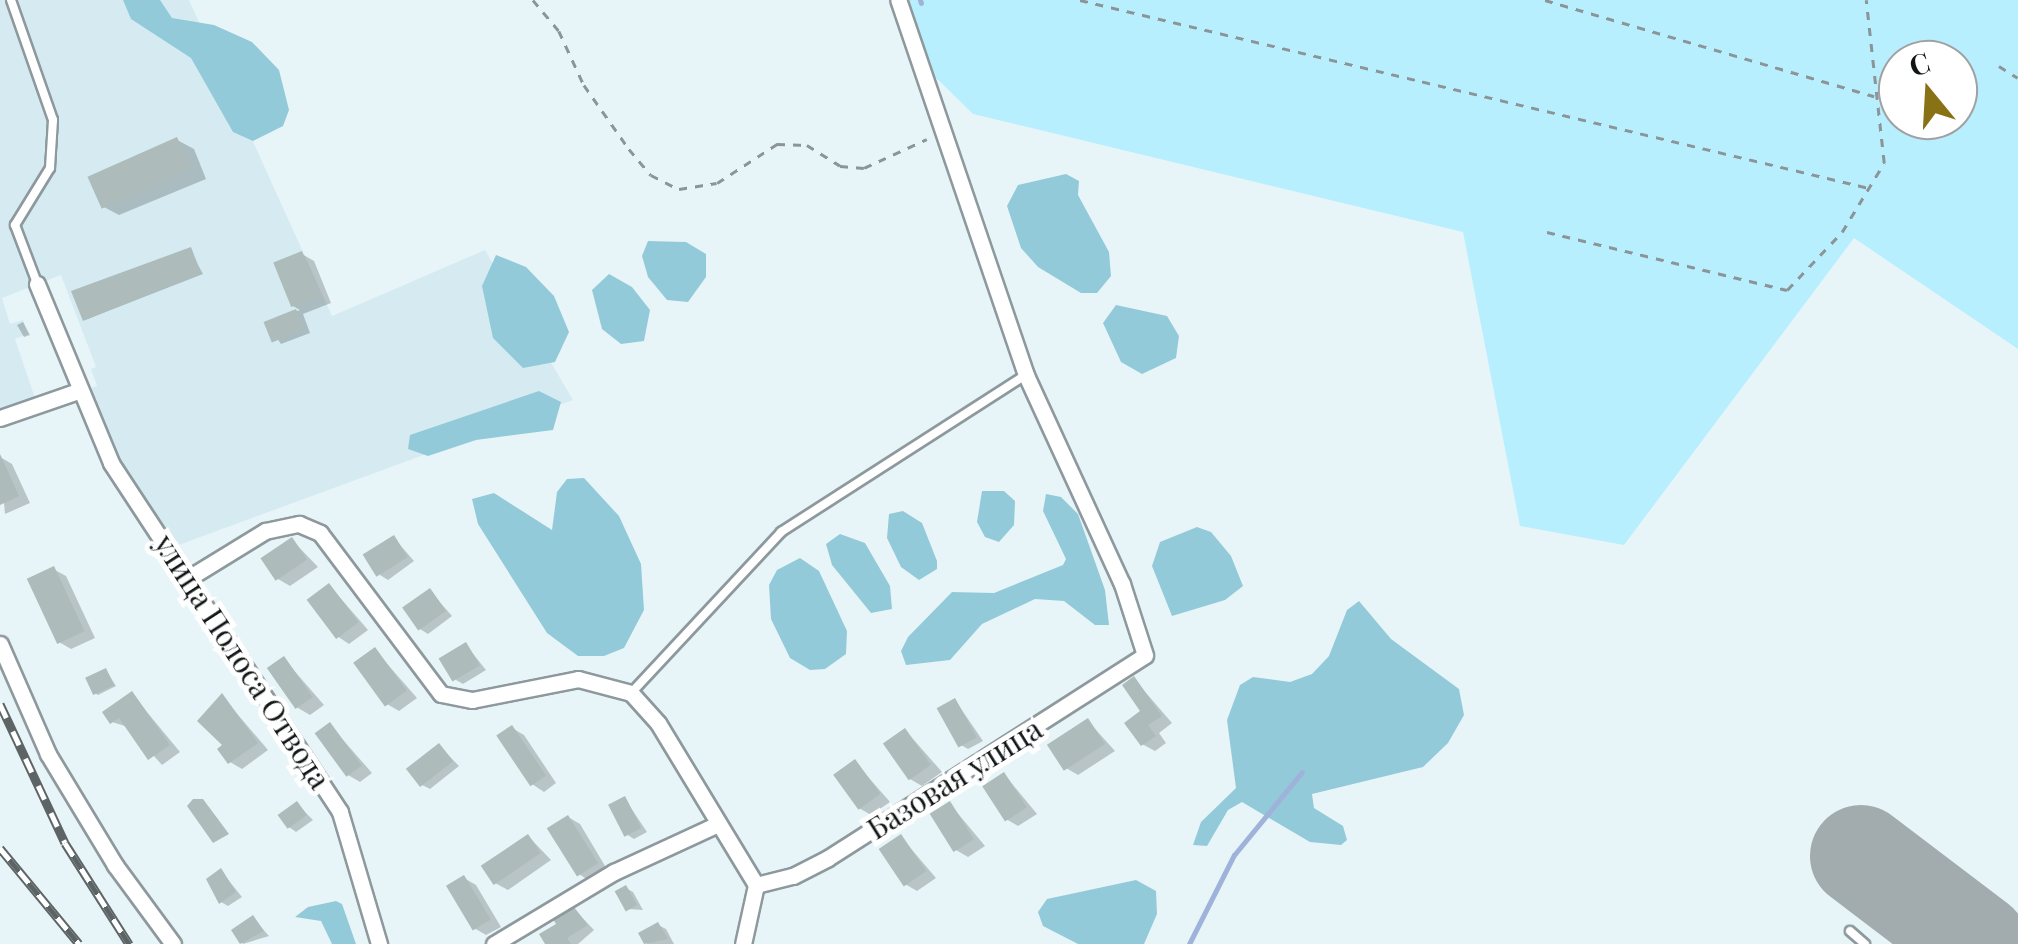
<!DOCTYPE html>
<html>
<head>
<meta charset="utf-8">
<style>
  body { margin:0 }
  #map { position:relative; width:2018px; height:944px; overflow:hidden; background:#e8f5f8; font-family:"Playfair Display",serif }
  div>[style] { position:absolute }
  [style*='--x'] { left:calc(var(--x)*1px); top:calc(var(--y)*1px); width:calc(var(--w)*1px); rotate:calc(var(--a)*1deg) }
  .built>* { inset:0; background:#d5ebf1 }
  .green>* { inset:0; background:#b7effe }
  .forest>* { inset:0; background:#93cad9 }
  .shadow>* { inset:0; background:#0003 }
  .stream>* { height:5px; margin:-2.5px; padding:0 2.5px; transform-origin:2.5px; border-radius:2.5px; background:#9fb2d9 }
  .runway>* { height:102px; margin:-51px; padding:0 51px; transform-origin:51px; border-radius:51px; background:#a2acaf }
  .building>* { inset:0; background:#adbbba; transform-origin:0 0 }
  .path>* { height:2.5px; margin-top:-1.25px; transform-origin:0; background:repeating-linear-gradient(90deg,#8b9597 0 8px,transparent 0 16px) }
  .roads { filter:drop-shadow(2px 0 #8d999d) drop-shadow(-2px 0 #8d999d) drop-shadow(0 2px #8d999d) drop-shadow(0 -2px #8d999d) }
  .service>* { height:8px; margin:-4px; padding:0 4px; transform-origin:4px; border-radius:4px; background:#fff }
  .minor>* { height:15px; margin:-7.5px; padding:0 7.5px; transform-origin:7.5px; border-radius:7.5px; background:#fff }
  .rail>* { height:9px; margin-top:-4.5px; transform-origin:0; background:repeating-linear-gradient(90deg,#fff 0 15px,#5d6466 0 30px); box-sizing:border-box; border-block:2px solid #5d6466 }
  span { translate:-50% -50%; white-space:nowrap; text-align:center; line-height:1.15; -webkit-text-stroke:10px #fff; paint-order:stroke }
  .street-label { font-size:30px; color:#111516 }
  .north { position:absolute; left:1878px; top:40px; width:100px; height:100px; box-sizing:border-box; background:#fff; border:2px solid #a0a1a2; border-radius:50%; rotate:342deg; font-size:28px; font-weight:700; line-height:40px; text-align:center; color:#111516 }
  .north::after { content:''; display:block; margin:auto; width:35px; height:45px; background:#897215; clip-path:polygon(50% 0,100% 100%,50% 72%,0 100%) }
</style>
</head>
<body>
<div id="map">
  <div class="built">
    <i style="clip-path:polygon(0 0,189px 0,332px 316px,485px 250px,573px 400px,176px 546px,123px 467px,89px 389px,97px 386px,91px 369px,96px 367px,61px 275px,2px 298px,10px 324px,23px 320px,28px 334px,15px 339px,36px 401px,0 411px)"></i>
  </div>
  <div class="green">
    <i style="clip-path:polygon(evenodd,898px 0,2018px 0,2018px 349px,1854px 238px,1624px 545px,1520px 526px,1463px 232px,973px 114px,921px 63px,898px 0,1898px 60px,1958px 60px,1958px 120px,1898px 120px,1898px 60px)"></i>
  </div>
  <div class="forest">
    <i style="clip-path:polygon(123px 0,160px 0,172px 18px,214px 25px,252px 42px,279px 70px,289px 110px,283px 126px,253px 141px,233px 132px,191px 58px,131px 19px)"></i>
    <i style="clip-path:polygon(1066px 174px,1079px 181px,1078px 195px,1109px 252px,1111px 276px,1097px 293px,1081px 293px,1038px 267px,1021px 248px,1007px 206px,1018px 185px)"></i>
    <i style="clip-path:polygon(648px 241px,686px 242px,706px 254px,706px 277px,688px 302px,667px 300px,648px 277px,642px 256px)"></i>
    <i style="clip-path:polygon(496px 255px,526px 267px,554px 296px,569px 332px,555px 362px,523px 368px,493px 338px,482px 286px)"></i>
    <i style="clip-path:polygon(609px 274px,632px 287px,650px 310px,644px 341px,621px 344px,602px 329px,592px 290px)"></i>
    <i style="clip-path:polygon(1116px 305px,1167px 316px,1179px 336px,1176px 358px,1142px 374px,1121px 362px,1103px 323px)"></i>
    <i style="clip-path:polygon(539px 391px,561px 402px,553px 430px,476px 440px,428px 456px,408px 449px,410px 435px)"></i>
    <i style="clip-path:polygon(584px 478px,619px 516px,641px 564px,644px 610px,624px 648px,604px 656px,578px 656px,547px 633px,478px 524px,472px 499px,494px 493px,552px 530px,557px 492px,567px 479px)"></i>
    <i style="clip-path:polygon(982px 491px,1004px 491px,1015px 501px,1014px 525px,999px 542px,985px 537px,977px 522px)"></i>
    <i style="clip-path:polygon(1046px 494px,1061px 497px,1078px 514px,1105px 590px,1109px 625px,1095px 625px,1064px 601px,1035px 599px,982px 624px,950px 660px,906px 665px,901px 651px,908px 637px,952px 592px,994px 593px,1063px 565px,1066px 559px,1043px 511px)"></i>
    <i style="clip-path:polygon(903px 511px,922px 523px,937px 561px,937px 569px,919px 580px,901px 567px,887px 538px,889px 514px)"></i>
    <i style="clip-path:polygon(1197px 527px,1211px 532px,1231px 556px,1243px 586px,1225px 600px,1172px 616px,1152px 566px,1160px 542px)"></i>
    <i style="clip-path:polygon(840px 534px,865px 543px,890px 586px,892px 609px,871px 613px,832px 565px,826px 544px)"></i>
    <i style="clip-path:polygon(800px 558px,819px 571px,847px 631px,846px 654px,825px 669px,810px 670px,790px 658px,771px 619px,769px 585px,777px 570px)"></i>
    <i style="clip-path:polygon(1359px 601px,1391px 639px,1459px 689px,1464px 715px,1448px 743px,1423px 767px,1312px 794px,1314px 808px,1343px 826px,1347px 840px,1341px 845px,1310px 842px,1242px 802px,1228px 810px,1207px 846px,1193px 845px,1201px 822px,1236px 788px,1227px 720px,1240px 685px,1253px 677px,1290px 682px,1312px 674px,1329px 656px,1347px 610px)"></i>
    <i style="clip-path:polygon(1136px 880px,1156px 891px,1157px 914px,1144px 944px,1078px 944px,1043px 926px,1038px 912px,1047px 899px)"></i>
    <i style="clip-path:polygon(336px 901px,342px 904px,356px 944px,332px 944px,321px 921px,295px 917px,308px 907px)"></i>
  </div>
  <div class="shadow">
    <i style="clip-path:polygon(177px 140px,194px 149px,206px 179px,119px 215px,102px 206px)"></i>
    <i style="clip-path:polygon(190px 250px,203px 274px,85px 320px)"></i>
    <i style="clip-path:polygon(302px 254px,314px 261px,331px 303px,303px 314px,310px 333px,281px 344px,266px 323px,300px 310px,293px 306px)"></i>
    <i style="clip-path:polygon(23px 322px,30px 335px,24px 337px,17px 325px)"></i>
    <i style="clip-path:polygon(0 457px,12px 464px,30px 503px,5px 514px)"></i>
    <i style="clip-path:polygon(394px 538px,414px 561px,388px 580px,380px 575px)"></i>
    <i style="clip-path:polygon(292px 540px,318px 567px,290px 586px,278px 579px)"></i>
    <i style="clip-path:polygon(53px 569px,66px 576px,95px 638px,71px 649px,59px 642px)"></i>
    <i style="clip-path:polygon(330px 586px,368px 630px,349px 644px,337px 636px)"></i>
    <i style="clip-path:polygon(430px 591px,452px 616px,428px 634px,420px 629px)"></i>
    <i style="clip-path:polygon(466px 645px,486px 670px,463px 684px,456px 680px)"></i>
    <i style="clip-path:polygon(375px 650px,417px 698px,399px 711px,387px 704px)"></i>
    <i style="clip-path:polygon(284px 659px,324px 705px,310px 715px,298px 708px)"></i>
    <i style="clip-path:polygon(106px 670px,116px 686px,98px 695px,95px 693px)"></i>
    <i style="clip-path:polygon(1134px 679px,1172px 723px,1159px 733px,1166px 743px,1155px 751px,1142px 744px,1144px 712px)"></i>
    <i style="clip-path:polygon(132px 694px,180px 752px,162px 765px,128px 727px,112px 722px)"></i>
    <i style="clip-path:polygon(222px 696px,268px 750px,242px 769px,230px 762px)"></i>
    <i style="clip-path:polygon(955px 700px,983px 741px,968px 749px,961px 745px)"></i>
    <i style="clip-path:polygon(1088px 721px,1115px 751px,1078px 775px,1066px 768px)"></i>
    <i style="clip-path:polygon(330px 725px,372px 773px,360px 782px,348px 775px)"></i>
    <i style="clip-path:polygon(512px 728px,524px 735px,556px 783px,544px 792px,532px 784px)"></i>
    <i style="clip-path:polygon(906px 731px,942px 772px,922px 786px,910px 779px)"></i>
    <i style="clip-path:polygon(439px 746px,459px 766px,430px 789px,422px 785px)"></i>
    <i style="clip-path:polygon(855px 762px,890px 802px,871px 815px,859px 808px)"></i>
    <i style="clip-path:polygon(1004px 774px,1037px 814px,1018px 826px,1006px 819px)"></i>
    <i style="clip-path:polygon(625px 799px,647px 832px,634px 839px,626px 834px)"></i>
    <i style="clip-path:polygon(297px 804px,313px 820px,296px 832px,289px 827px)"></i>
    <i style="clip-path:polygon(950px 804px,985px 846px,968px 857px,956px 850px)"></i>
    <i style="clip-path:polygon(568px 817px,580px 824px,608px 871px,591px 882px,579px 874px)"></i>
    <i style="clip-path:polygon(529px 837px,551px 860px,508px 890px,495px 883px)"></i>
    <i style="clip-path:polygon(901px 837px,936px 878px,917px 891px,905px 884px)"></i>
    <i style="clip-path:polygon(221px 871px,242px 897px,228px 906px,221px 902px)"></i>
    <i style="clip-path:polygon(464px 878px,476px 885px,501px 927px,486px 935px,474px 928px)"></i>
    <i style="clip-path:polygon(626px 888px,633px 892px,643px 910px,628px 909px)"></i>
    <i style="clip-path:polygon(570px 905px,594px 930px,578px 944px,548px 944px)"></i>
    <i style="clip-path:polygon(253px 918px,269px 936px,243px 944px,234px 930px)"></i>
    <i style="clip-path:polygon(658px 925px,666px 929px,674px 944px,647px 944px,642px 934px)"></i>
  </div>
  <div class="stream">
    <i style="--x:920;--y:0;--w:3;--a:72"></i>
    <i style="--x:1189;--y:944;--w:100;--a:-63.2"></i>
    <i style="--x:1234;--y:855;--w:107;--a:-50.7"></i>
  </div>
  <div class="runway">
    <i style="--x:1861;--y:856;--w:146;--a:37.2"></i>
  </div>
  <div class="building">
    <i style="left:177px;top:137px;width:35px;height:98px;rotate:66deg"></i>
    <i style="clip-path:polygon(191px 247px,201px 273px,83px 321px,71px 291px)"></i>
    <i style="left:302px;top:251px;width:48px;height:31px;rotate:68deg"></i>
    <i style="left:296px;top:309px;width:22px;height:35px;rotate:68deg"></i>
    <i style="clip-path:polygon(0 454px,19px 496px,0 505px)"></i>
    <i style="left:394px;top:535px;width:26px;height:37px;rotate:58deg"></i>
    <i style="left:292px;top:537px;width:27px;height:38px;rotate:56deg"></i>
    <i style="left:54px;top:566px;width:72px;height:30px;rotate:65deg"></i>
    <i style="left:329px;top:583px;width:49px;height:28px;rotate:53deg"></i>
    <i style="left:430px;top:588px;width:28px;height:34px;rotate:55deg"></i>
    <i style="left:466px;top:642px;width:27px;height:32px;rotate:59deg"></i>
    <i style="left:375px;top:647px;width:54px;height:27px;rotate:54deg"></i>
    <i style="left:284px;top:656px;width:50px;height:21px;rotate:55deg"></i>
    <i style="left:106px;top:668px;width:19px;height:23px;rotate:65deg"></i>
    <i style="clip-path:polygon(1134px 676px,1162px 716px,1148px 725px,1156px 736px,1141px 746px,1124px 723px,1140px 711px,1122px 685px)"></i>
    <i style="clip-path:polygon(132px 691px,170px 745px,148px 760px,119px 718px,110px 724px,102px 712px)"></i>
    <i style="clip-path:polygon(222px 693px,258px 743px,228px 764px,217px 749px,222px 745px,197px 721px)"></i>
    <i style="left:955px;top:698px;width:45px;height:21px;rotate:61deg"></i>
    <i style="left:1088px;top:718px;width:31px;height:49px;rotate:57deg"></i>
    <i style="left:330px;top:722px;width:54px;height:19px;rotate:54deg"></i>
    <i style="left:512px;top:725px;width:61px;height:19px;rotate:56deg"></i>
    <i style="left:905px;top:728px;width:45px;height:27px;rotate:55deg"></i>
    <i style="left:439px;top:743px;width:23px;height:42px;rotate:52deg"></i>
    <i style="left:855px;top:759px;width:43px;height:27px;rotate:54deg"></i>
    <i style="left:1004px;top:772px;width:42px;height:26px;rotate:57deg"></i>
    <i style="left:625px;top:796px;width:36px;height:19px;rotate:63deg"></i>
    <i style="clip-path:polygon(193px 799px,203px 799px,229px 834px,213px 843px,187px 806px)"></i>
    <i style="left:297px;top:801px;width:17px;height:24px;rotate:54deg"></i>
    <i style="left:950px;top:801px;width:45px;height:24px;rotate:58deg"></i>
    <i style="left:568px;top:815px;width:57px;height:25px;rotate:58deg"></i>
    <i style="left:528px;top:834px;width:23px;height:57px;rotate:56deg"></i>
    <i style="left:901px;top:834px;width:45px;height:27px;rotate:56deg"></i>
    <i style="clip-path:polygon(221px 868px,236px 892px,219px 904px,206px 879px)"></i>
    <i style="left:464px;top:875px;width:52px;height:21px;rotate:59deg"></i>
    <i style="left:626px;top:885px;width:23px;height:13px;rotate:61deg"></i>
    <i style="clip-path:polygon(570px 902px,588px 925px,567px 938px,571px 944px,545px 944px,539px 934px,556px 924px,550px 914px)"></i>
    <i style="clip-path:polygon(253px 915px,264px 931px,240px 944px,231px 930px)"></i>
    <i style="clip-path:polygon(658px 922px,668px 939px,644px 944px,638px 933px)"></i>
  </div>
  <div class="path">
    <i style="--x:533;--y:0;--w:40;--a:50"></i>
    <i style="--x:559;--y:31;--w:60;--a:65.2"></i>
    <i style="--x:584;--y:85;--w:78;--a:54.9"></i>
    <i style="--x:629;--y:149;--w:34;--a:50"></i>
    <i style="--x:651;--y:175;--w:31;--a:27"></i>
    <i style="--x:679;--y:189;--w:38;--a:-9"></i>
    <i style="--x:717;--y:183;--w:72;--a:-33"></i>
    <i style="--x:777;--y:144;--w:30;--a:2"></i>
    <i style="--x:807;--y:145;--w:39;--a:32"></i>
    <i style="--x:840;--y:166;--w:24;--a:5"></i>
    <i style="--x:864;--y:168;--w:69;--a:-24.7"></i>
    <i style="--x:1080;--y:0;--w:811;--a:13.4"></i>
    <i style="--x:1545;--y:0;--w:343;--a:16.3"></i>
    <i style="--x:1999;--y:66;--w:22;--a:32"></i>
    <i style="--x:1547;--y:232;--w:247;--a:13.6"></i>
    <i style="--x:1787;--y:290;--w:80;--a:-46.5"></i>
    <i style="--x:1842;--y:232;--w:81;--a:-58.7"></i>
    <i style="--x:1884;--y:163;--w:164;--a:-96.3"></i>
  </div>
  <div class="roads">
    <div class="service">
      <i style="--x:11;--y:0;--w:127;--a:70.7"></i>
      <i style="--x:53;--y:120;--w:48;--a:93.6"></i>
      <i style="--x:50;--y:168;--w:67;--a:121.6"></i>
      <i style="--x:15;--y:225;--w:62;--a:69.2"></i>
      <i style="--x:632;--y:692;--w:219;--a:-47"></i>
      <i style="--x:781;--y:532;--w:291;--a:-32.7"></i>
      <i style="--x:1850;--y:931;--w:20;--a:41"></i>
    </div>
    <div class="minor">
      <i style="--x:37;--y:284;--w:194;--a:67.5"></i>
      <i style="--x:111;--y:463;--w:417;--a:56.7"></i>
      <i style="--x:340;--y:812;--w:138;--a:73.5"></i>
      <i style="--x:0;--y:418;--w:83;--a:-19.1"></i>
      <i style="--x:187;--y:579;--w:92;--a:-31.6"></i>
      <i style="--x:265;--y:531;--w:35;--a:-12"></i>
      <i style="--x:299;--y:524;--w:23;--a:23"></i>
      <i style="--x:320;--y:533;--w:201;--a:53.1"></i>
      <i style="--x:441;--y:694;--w:32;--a:11"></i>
      <i style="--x:472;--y:700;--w:108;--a:-11.2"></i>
      <i style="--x:578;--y:679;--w:55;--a:14.8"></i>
      <i style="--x:631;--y:693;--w:40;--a:48"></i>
      <i style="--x:658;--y:723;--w:189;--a:58.8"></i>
      <i style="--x:756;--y:885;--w:60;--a:102.4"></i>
      <i style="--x:0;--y:644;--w:120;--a:66.4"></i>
      <i style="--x:48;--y:754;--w:130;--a:58.9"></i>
      <i style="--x:115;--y:865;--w:98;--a:53.7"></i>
      <i style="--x:756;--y:885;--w:38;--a:-14"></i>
      <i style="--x:793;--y:876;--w:39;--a:-27"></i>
      <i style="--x:828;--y:858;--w:376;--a:-32.6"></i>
      <i style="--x:1145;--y:655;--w:75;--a:-107.9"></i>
      <i style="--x:1122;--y:584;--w:230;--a:-114.7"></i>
      <i style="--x:1026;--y:375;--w:396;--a:-108.8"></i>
      <i style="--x:494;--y:944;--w:140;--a:-31"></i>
      <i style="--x:614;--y:872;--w:115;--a:-24.8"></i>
    </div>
  </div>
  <div class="rail">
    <i style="--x:0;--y:704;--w:153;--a:64.9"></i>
    <i style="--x:65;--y:843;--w:120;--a:57.6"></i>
    <i style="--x:0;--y:848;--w:124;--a:50.5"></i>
  </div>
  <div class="street-label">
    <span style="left:243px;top:661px;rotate:57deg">улица Полоса Отвода</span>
    <span style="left:954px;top:778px;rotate:-32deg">Базовая улица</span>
  </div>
  <div class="north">С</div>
</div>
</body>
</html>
